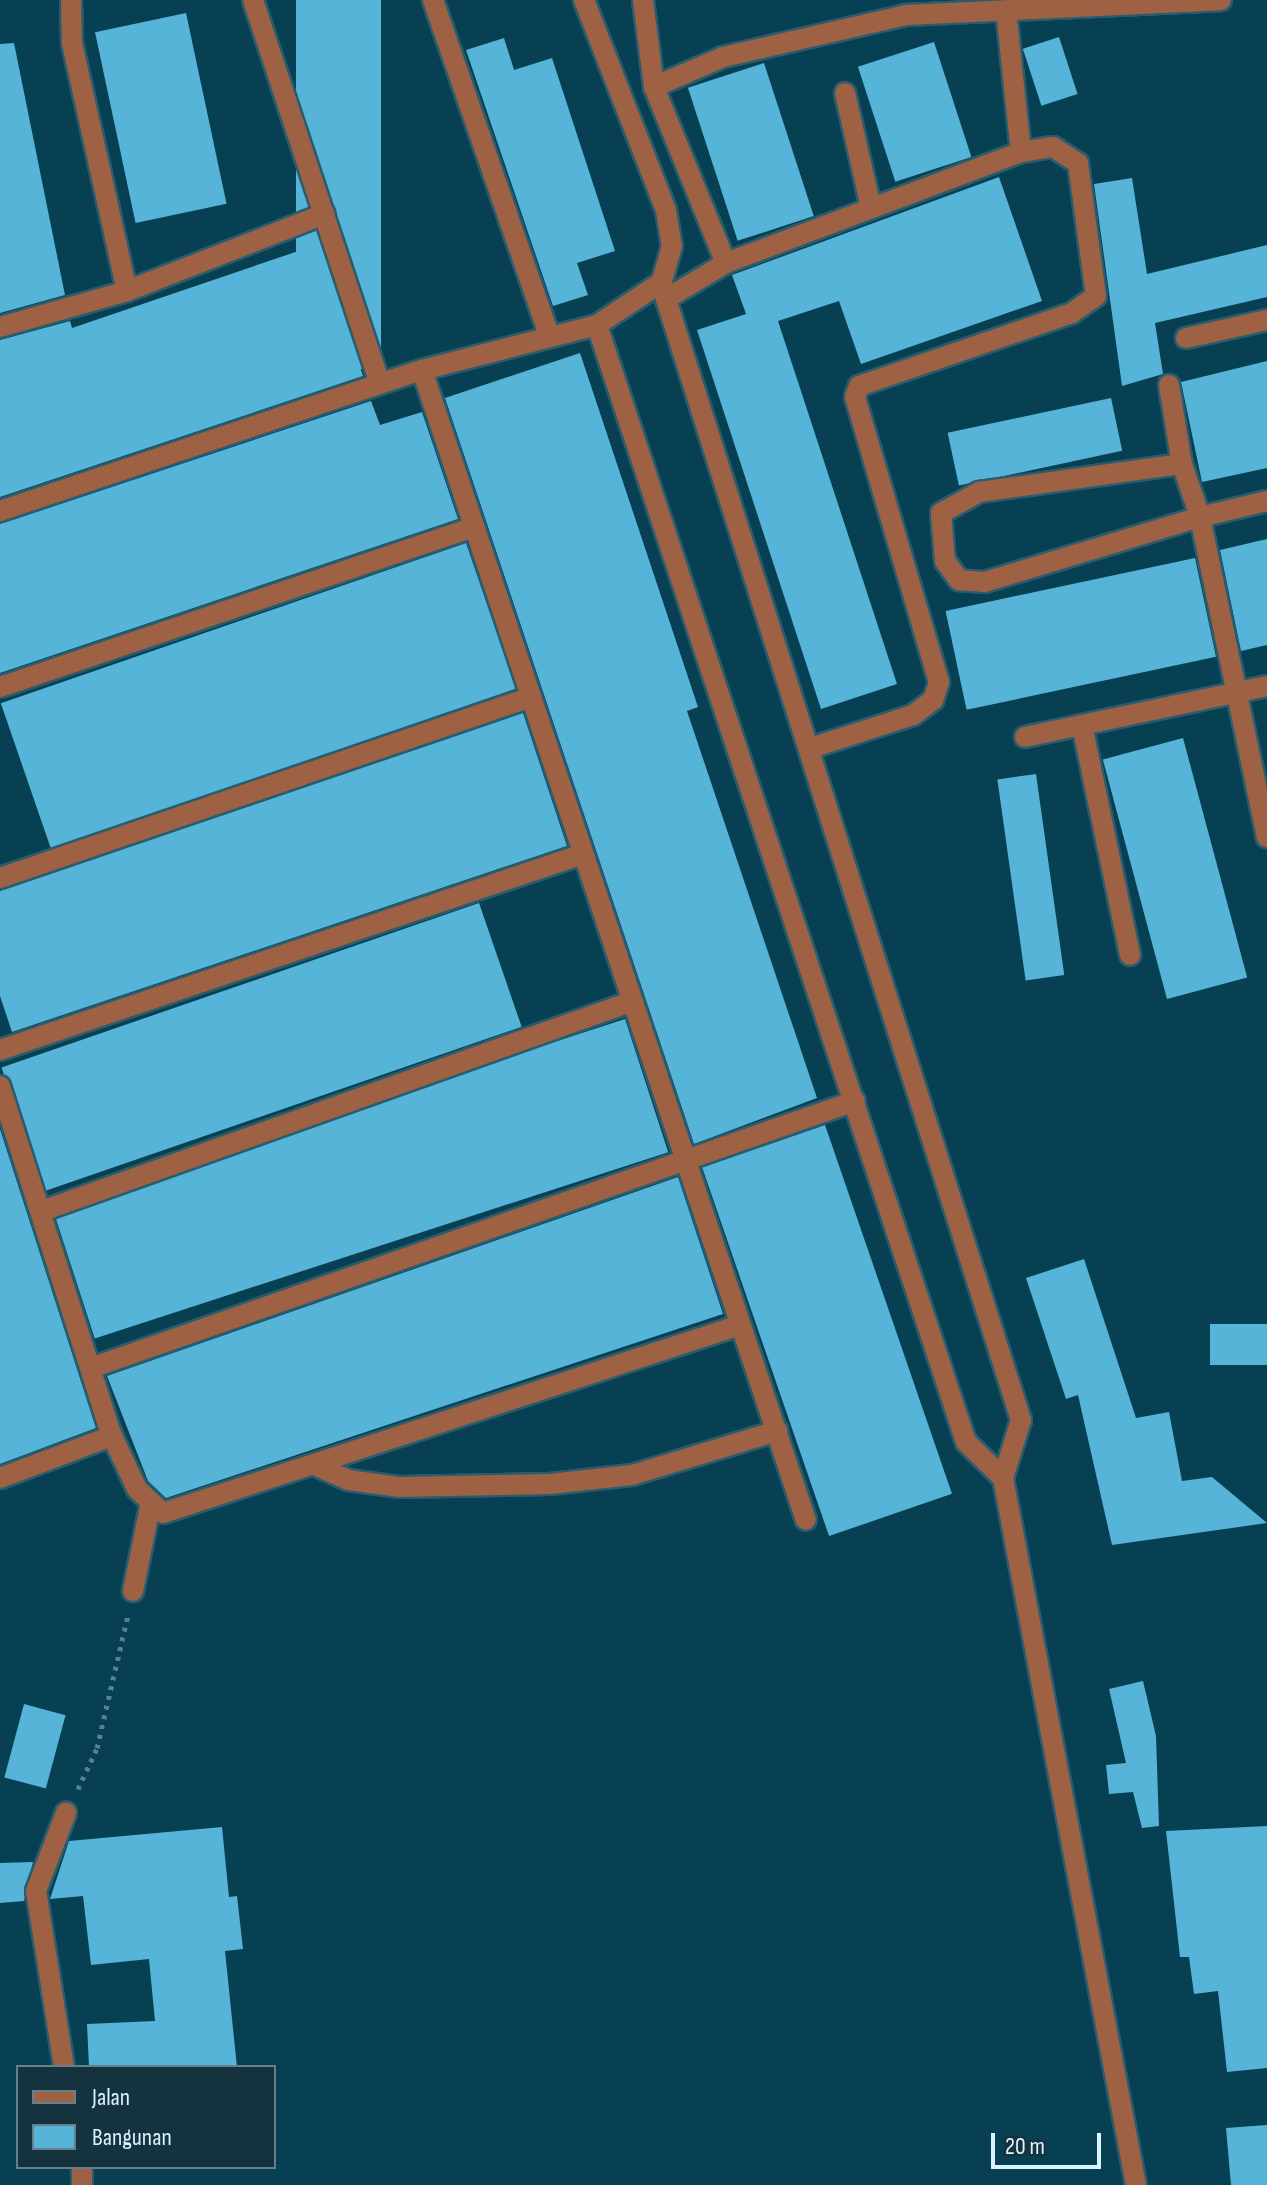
<!DOCTYPE html>
<html>
<head>
<meta charset="utf-8">
<style>
  body { margin:0 }
  #map { position:relative; width:1267px; height:2185px; overflow:hidden; background:#074052; font-family:"Sofia Sans Condensed",sans-serif }
  div>[style] { position:absolute }
  [style*='--x'] { left:calc(var(--x)*1px); top:calc(var(--y)*1px); width:calc(var(--w)*1px); rotate:calc(var(--a)*1deg) }
  .building>* { inset:0; background:#55b4d8; transform-origin:0 0 }
  .path>* { height:5px; margin-top:-2.5px; transform-origin:0; background:repeating-linear-gradient(90deg,#558291 0 4px,transparent 0 10px) }
  .roads { filter:drop-shadow(2px 0 #295d6e) drop-shadow(-2px 0 #295d6e) drop-shadow(0 2px #295d6e) drop-shadow(0 -2px #295d6e) }
  .minor>* { height:20px; margin:-10px; padding:0 10px; transform-origin:10px; border-radius:10px; background:#9f6143 }
  span { translate:-50% -50%; white-space:nowrap; text-align:center; line-height:1.15; -webkit-text-stroke:8px #15333f; paint-order:stroke }
  .legend { position:absolute; left:16px; top:2065px; width:260px; height:104px; box-sizing:border-box; background:#15333f; border:2px solid #64808b; margin:0; padding:10px 14px; list-style:none; font-size:24px; color:#daf3fe }
  .legend li { display:flex; align-items:center; gap:16px; height:40px }
  .legend b { width:40px; border:2px solid #64808b }
  .scale { position:absolute; left:991px; top:2133px; width:110px; height:36px; box-sizing:border-box; border:4px solid #daf3fe; border-top:0; padding-left:10px; font-size:24px; line-height:28px; white-space:nowrap; color:#daf3fe; -webkit-text-stroke:6px #15333f; paint-order:stroke }
</style>
</head>
<body>
<div id="map">
  <div class="building">
    <i style="left:296px;top:0;width:85px;height:369px"></i>
    <i style="left:186px;top:13px;width:195px;height:93px;rotate:78deg"></i>
    <i style="left:1059px;top:37px;width:60px;height:38px;rotate:72deg"></i>
    <i style="clip-path:polygon(504px 38px,514px 70px,552px 58px,615px 251px,577px 263px,588px 295px,553px 306px,466px 50px)"></i>
    <i style="left:934px;top:42px;width:121px;height:80px;rotate:72deg"></i>
    <i style="clip-path:polygon(14px 43px,65px 295px,0 313px,0 44px)"></i>
    <i style="left:764px;top:63px;width:161px;height:80px;rotate:72deg"></i>
    <i style="clip-path:polygon(999px 177px,1042px 301px,861px 364px,839px 301px,778px 321px,897px 684px,821px 709px,697px 330px,746px 314px,732px 275px)"></i>
    <i style="clip-path:polygon(1132px 178px,1147px 274px,1267px 245px,1267px 297px,1155px 323px,1163px 374px,1122px 386px,1094px 184px)"></i>
    <i style="clip-path:polygon(319px 244px,363px 376px,0 497px,0 340px,70px 321px,72px 328px)"></i>
    <i style="clip-path:polygon(580px 353px,698px 707px,687px 711px,817px 1098px,694px 1144px,445px 398px)"></i>
    <i style="clip-path:polygon(1267px 361px,1267px 468px,1202px 482px,1181px 382px)"></i>
    <i style="left:1111px;top:398px;width:54px;height:167px;rotate:78deg"></i>
    <i style="clip-path:polygon(371px 401px,380px 425px,422px 412px,458px 519px,0 673px,0 524px)"></i>
    <i style="clip-path:polygon(1267px 539px,1267px 645px,1241px 651px,1220px 550px)"></i>
    <i style="left:466px;top:543px;width:154px;height:492px;rotate:71deg"></i>
    <i style="left:1195px;top:558px;width:101px;height:255px;rotate:78deg"></i>
    <i style="clip-path:polygon(523px 713px,567px 846px,12px 1032px,0 996px,0 891px)"></i>
    <i style="left:1183px;top:738px;width:248px;height:83px;rotate:75deg"></i>
    <i style="left:1036px;top:774px;width:203px;height:39px;rotate:82deg"></i>
    <i style="left:479px;top:903px;width:131px;height:505px;rotate:71deg"></i>
    <i style="left:625px;top:1019px;width:140px;height:603px;rotate:72deg"></i>
    <i style="left:825px;top:1125px;width:390px;height:130px;rotate:71deg"></i>
    <i style="clip-path:polygon(0 1129px,96px 1428px,0 1464px)"></i>
    <i style="clip-path:polygon(678px 1177px,723px 1314px,166px 1498px,148px 1481px,107px 1376px)"></i>
    <i style="clip-path:polygon(1084px 1259px,1136px 1418px,1169px 1412px,1182px 1481px,1212px 1477px,1267px 1523px,1112px 1545px,1078px 1395px,1066px 1399px,1026px 1278px)"></i>
    <i style="left:1267px;top:1324px;width:41px;height:57px;rotate:90deg"></i>
    <i style="clip-path:polygon(1143px 1681px,1156px 1736px,1159px 1826px,1142px 1828px,1133px 1792px,1109px 1794px,1106px 1765px,1126px 1763px,1109px 1689px)"></i>
    <i style="left:24px;top:1704px;width:43px;height:76px;rotate:15deg"></i>
    <i style="clip-path:polygon(1267px 1826px,1267px 2068px,1227px 2072px,1218px 1991px,1194px 1994px,1189px 1957px,1180px 1957px,1166px 1831px)"></i>
    <i style="clip-path:polygon(222px 1827px,229px 1897px,237px 1896px,243px 1949px,225px 1951px,237px 2067px,89px 2067px,87px 2024px,155px 2021px,149px 1959px,91px 1965px,83px 1896px,50px 1899px,69px 1841px)"></i>
    <i style="clip-path:polygon(33px 1862px,24px 1901px,0 1903px,0 1863px)"></i>
    <i style="clip-path:polygon(1267px 2125px,1267px 2185px,1231px 2185px,1226px 2128px)"></i>
  </div>
  <div class="path">
    <i style="--x:78;--y:1789;--w:45;--a:-65.1"></i>
    <i style="--x:97;--y:1748;--w:137;--a:-76.9"></i>
  </div>
  <div class="roads">
    <div class="minor">
      <i style="--x:71;--y:0;--w:43;--a:88.7"></i>
      <i style="--x:72;--y:43;--w:254;--a:77.5"></i>
      <i style="--x:253;--y:0;--w:404;--a:71.7"></i>
      <i style="--x:433;--y:0;--w:357;--a:70.9"></i>
      <i style="--x:584;--y:0;--w:225;--a:68.7"></i>
      <i style="--x:666;--y:210;--w:36;--a:81"></i>
      <i style="--x:672;--y:246;--w:37;--a:106"></i>
      <i style="--x:662;--y:282;--w:17;--a:77"></i>
      <i style="--x:666;--y:299;--w:1176;--a:72.43"></i>
      <i style="--x:1021;--y:1420;--w:61;--a:107.2"></i>
      <i style="--x:1003;--y:1478;--w:719;--a:79.35"></i>
      <i style="--x:643;--y:0;--w:88;--a:82.8"></i>
      <i style="--x:654;--y:87;--w:190;--a:67.8"></i>
      <i style="--x:726;--y:263;--w:70;--a:149"></i>
      <i style="--x:1006;--y:10;--w:143;--a:84"></i>
      <i style="--x:654;--y:87;--w:75;--a:-23.5"></i>
      <i style="--x:723;--y:57;--w:188;--a:-12.9"></i>
      <i style="--x:906;--y:15;--w:315;--a:-2.7"></i>
      <i style="--x:845;--y:93;--w:113;--a:77.2"></i>
      <i style="--x:726;--y:263;--w:315;--a:-20.6"></i>
      <i style="--x:1021;--y:152;--w:32;--a:-9"></i>
      <i style="--x:1053;--y:147;--w:30;--a:33"></i>
      <i style="--x:1078;--y:163;--w:134;--a:82.3"></i>
      <i style="--x:1096;--y:296;--w:29;--a:145"></i>
      <i style="--x:1072;--y:313;--w:225;--a:161.1"></i>
      <i style="--x:859;--y:386;--w:12;--a:110"></i>
      <i style="--x:855;--y:397;--w:297;--a:73.6"></i>
      <i style="--x:939;--y:682;--w:19;--a:108"></i>
      <i style="--x:933;--y:700;--w:25;--a:143"></i>
      <i style="--x:913;--y:715;--w:107;--a:162.1"></i>
      <i style="--x:597;--y:325;--w:1176;--a:71.72"></i>
      <i style="--x:966;--y:1442;--w:52;--a:44.2"></i>
      <i style="--x:0;--y:327;--w:132;--a:-15.8"></i>
      <i style="--x:127;--y:291;--w:212;--a:-21.3"></i>
      <i style="--x:1186;--y:338;--w:83;--a:-12.5"></i>
      <i style="--x:422;--y:370;--w:1212;--a:71.54"></i>
      <i style="--x:1169;--y:385;--w:80;--a:80.7"></i>
      <i style="--x:1267;--y:501;--w:69;--a:166.6"></i>
      <i style="--x:1200;--y:517;--w:225;--a:163.2"></i>
      <i style="--x:985;--y:582;--w:26;--a:-176"></i>
      <i style="--x:959;--y:580;--w:24;--a:-126"></i>
      <i style="--x:945;--y:561;--w:48;--a:-94.8"></i>
      <i style="--x:941;--y:513;--w:43;--a:-28.9"></i>
      <i style="--x:979;--y:492;--w:205;--a:-7.9"></i>
      <i style="--x:1182;--y:464;--w:56;--a:71.2"></i>
      <i style="--x:1200;--y:517;--w:327;--a:78.2"></i>
      <i style="--x:0;--y:511;--w:445;--a:-18.5"></i>
      <i style="--x:422;--y:370;--w:181;--a:-14.4"></i>
      <i style="--x:597;--y:325;--w:78;--a:-33.5"></i>
      <i style="--x:0;--y:687;--w:500;--a:-18.65"></i>
      <i style="--x:1082;--y:725;--w:235;--a:78.2"></i>
      <i style="--x:1025;--y:737;--w:247;--a:-11.9"></i>
      <i style="--x:0;--y:878;--w:561;--a:-18.82"></i>
      <i style="--x:0;--y:1050;--w:615;--a:-18.58"></i>
      <i style="--x:0;--y:1086;--w:367;--a:72.3"></i>
      <i style="--x:112;--y:1436;--w:59;--a:64.7"></i>
      <i style="--x:137;--y:1489;--w:35;--a:43"></i>
      <i style="--x:163;--y:1513;--w:604;--a:-18.04"></i>
      <i style="--x:42;--y:1211;--w:627;--a:-19.56"></i>
      <i style="--x:91;--y:1368;--w:809;--a:-19.26"></i>
      <i style="--x:317;--y:1466;--w:34;--a:24"></i>
      <i style="--x:348;--y:1480;--w:51;--a:7.8"></i>
      <i style="--x:399;--y:1487;--w:151;--a:-1.1"></i>
      <i style="--x:550;--y:1484;--w:82;--a:-6.3"></i>
      <i style="--x:632;--y:1475;--w:152;--a:-16.9"></i>
      <i style="--x:0;--y:1478;--w:120;--a:-20.6"></i>
      <i style="--x:133;--y:1591;--w:86;--a:-78.6"></i>
      <i style="--x:64;--y:2067;--w:178;--a:-99"></i>
      <i style="--x:36;--y:1891;--w:84;--a:-69"></i>
      <i style="--x:82;--y:2167;--w:18;--a:90"></i>
    </div>
  </div>
  <ul class="legend">
  <li><b style="height:10px;background:#9f6143"></b>Jalan</li>
  <li><b style="height:22px;background:#55b4d8"></b>Bangunan</li>
  </ul>
  <div class="scale">20 m</div>
</div>
</body>
</html>
